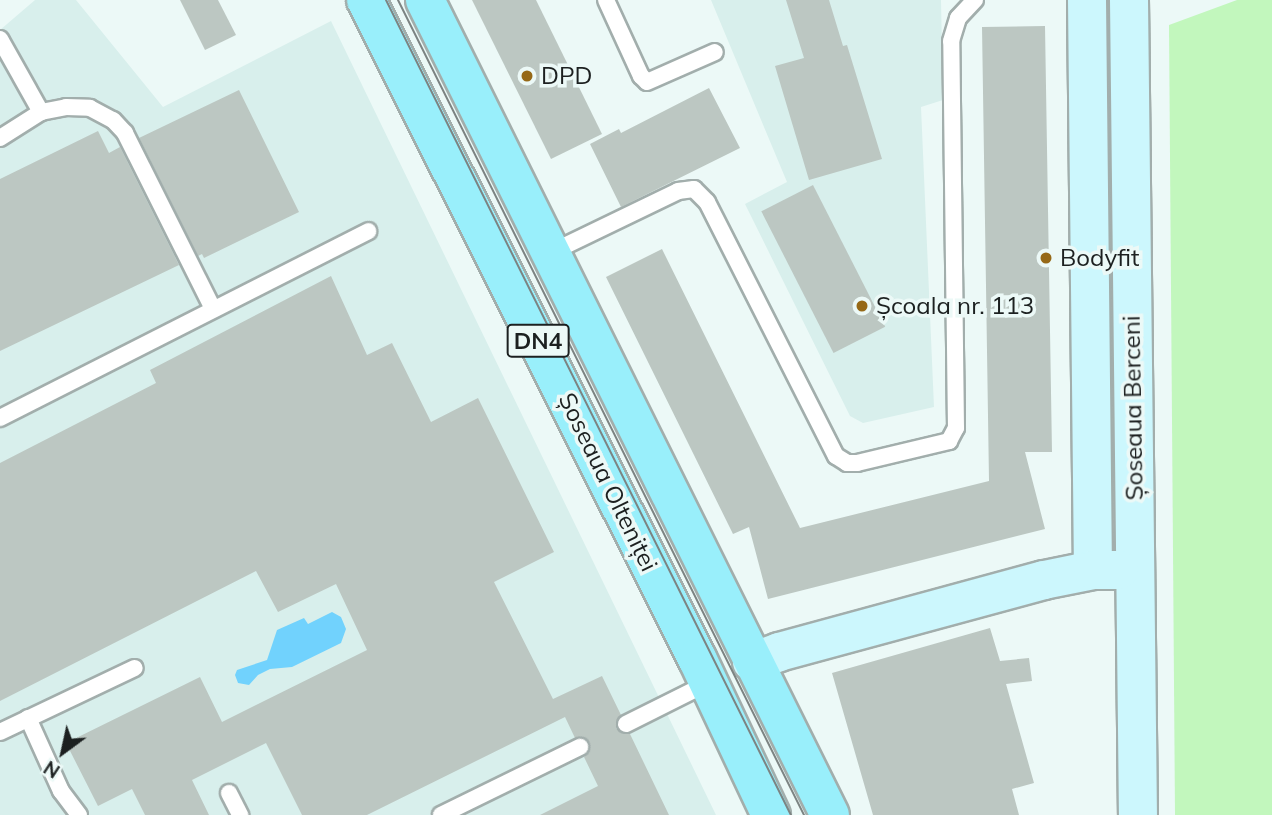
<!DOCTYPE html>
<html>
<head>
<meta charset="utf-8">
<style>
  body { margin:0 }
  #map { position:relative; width:1272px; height:815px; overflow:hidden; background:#ecf9f7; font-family:Mulish,sans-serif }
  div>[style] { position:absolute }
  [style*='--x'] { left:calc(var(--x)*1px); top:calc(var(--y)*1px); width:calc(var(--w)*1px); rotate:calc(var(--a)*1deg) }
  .built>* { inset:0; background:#d8efec }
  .green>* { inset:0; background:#c2f7bd }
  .water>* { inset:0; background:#71d2fd }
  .building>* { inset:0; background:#bcc7c2; transform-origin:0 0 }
  .roads { filter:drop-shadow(2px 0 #a2aeac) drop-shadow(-2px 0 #a2aeac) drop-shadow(0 2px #a2aeac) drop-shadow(0 -2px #a2aeac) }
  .lane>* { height:16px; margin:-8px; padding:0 8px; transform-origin:8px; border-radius:8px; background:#fff }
  .secondary>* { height:38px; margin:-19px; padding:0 19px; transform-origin:19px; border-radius:19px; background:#ccf7fd }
  .primary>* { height:38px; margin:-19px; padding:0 19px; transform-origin:19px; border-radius:19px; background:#99effb }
  .tram>* { height:2px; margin:-1px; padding:0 1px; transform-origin:1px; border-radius:1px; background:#7c8483 }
  .dots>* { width:19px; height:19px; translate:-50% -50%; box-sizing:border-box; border:4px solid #ecf9f7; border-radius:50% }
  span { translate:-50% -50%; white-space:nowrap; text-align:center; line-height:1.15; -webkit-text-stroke:7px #ecf9f7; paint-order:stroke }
  .shield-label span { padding:2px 5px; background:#ecf9f7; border:2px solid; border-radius:5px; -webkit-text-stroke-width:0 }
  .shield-label { font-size:23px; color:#1c2020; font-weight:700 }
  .poi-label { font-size:24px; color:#1c2020 }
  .left { translate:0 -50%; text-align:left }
  .street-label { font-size:24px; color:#1c2020 }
  .north { position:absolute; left:28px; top:717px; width:70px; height:70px; -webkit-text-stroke:5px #ecf9f7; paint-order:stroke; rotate:213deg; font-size:19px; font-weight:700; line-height:28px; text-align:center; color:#1c2020 }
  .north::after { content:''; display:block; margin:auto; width:24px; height:32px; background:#1c2020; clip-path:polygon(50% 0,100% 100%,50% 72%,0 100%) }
</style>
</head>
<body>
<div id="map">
  <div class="built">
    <i style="clip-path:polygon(35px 0,76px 0,163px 107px,331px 21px,716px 815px,0 815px,0 30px)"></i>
    <i style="clip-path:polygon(711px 0,941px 0,943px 100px,921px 107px,934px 407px,863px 423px,850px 416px,745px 204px,787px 182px)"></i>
  </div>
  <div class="green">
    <i style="clip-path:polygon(1237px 0,1272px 0,1272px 815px,1175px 815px,1169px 25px)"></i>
  </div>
  <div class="water">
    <i style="clip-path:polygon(332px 612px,341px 617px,346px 629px,341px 643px,292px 667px,270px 669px,258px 675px,249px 685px,238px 683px,235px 675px,237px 670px,267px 660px,277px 630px,304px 618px,308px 624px)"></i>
  </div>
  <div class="building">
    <i style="clip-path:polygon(180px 0,218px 0,236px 35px,205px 50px)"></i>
    <i style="clip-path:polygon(472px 0,536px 0,602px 134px,551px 159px)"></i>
    <i style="clip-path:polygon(786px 0,829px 0,843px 46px,847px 45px,882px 159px,809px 180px,775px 66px,804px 58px)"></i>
    <i style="clip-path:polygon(1045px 26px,1052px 452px,1025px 452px,1045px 529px,768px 599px,749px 527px,733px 534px,606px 277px,662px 249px,800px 528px,989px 481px,982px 27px)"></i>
    <i style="clip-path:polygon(709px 88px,740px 148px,621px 207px,590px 144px,619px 129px,621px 133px)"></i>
    <i style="clip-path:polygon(239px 90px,299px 212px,204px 258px,202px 254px,198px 256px,139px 138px)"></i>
    <i style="clip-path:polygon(98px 131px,109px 153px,120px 147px,179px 265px,0 351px,0 179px)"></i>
    <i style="left:813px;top:185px;width:159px;height:58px;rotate:63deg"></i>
    <i style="clip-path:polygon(331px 276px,367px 355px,392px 343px,431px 422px,478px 398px,554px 552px,494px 582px,553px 699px,602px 676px,621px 715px,617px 719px,616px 728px,621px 733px,630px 734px,669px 815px,540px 815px,598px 786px,584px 757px,589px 752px,590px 743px,585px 738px,575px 738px,565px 717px,367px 815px,302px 815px,266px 743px,192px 780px,209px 815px,145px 815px,132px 789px,98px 806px,66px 743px,200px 677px,222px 722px,367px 650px,336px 584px,278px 612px,256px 571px,0 701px,0 463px,156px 383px,150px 370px)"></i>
    <i style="clip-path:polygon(990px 628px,1000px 661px,1029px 658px,1032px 681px,1006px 684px,1034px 783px,1012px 789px,1019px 815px,873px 815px,832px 673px)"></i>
  </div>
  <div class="roads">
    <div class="lane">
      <i style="--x:606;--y:0;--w:84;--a:65.3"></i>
      <i style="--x:641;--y:76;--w:8;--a:45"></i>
      <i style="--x:647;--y:82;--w:74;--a:-23.8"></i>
      <i style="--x:0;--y:39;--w:84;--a:60.7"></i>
      <i style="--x:0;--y:138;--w:49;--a:-32.4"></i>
      <i style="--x:41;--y:112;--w:25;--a:-11"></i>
      <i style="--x:66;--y:107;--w:24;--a:2"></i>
      <i style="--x:90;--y:108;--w:26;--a:28"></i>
      <i style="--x:113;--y:120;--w:18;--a:47"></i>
      <i style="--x:125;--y:133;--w:197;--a:63.4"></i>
      <i style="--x:550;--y:253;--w:142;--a:-25.8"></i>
      <i style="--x:678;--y:191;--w:16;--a:-7"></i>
      <i style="--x:694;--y:189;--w:18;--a:45"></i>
      <i style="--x:707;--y:202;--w:285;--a:63.1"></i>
      <i style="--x:836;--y:456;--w:13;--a:32"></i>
      <i style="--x:847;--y:463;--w:10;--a:0"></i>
      <i style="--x:857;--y:463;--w:95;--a:-13.4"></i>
      <i style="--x:949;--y:441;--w:15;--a:-62"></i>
      <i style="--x:956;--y:428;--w:387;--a:-90.7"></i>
      <i style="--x:951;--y:41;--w:24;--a:-73"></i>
      <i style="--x:958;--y:18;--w:25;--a:-47"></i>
      <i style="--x:0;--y:418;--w:413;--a:-26.9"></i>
      <i style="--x:28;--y:718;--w:80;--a:65.7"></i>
      <i style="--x:61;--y:791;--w:30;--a:53"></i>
      <i style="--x:626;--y:724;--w:92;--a:-26.6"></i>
      <i style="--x:0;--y:732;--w:149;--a:-25.4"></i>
      <i style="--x:229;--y:793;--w:25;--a:63"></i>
      <i style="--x:441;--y:815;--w:155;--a:-26.1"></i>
    </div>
    <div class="secondary">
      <i style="--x:1087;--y:0;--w:570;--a:89.4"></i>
      <i style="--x:1129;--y:0;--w:815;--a:89.37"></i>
      <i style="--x:752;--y:662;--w:29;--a:-20"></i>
      <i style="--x:779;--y:652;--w:275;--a:-15.2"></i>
      <i style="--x:1044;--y:580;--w:50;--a:-11.5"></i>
      <i style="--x:1093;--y:570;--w:26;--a:0"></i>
    </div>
    <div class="primary">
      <i style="--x:366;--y:0;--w:737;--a:63.3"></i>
      <i style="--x:697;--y:658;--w:174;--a:64.8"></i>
      <i style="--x:425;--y:0;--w:910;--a:63.58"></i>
    </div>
  </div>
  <div class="tram">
    <i style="--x:386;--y:0;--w:910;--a:63.58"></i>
    <i style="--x:398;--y:0;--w:911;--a:63.52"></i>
  </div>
  <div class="dots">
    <i style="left:527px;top:76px;background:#966917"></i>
    <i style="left:1046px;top:258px;background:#966917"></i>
    <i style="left:862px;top:306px;background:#966917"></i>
  </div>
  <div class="shield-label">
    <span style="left:538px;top:341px">DN4</span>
  </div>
  <div class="poi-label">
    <span class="left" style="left:541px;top:76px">DPD</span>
    <span class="left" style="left:1060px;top:258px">Bodyfit</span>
    <span class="left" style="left:876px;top:306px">Școala nr. 113</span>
  </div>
  <div class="street-label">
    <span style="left:1133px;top:408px;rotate:-91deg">Șoseaua Berceni</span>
    <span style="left:608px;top:482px;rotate:64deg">Șoseaua Olteniței</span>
  </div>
  <div class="north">N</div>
</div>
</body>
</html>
